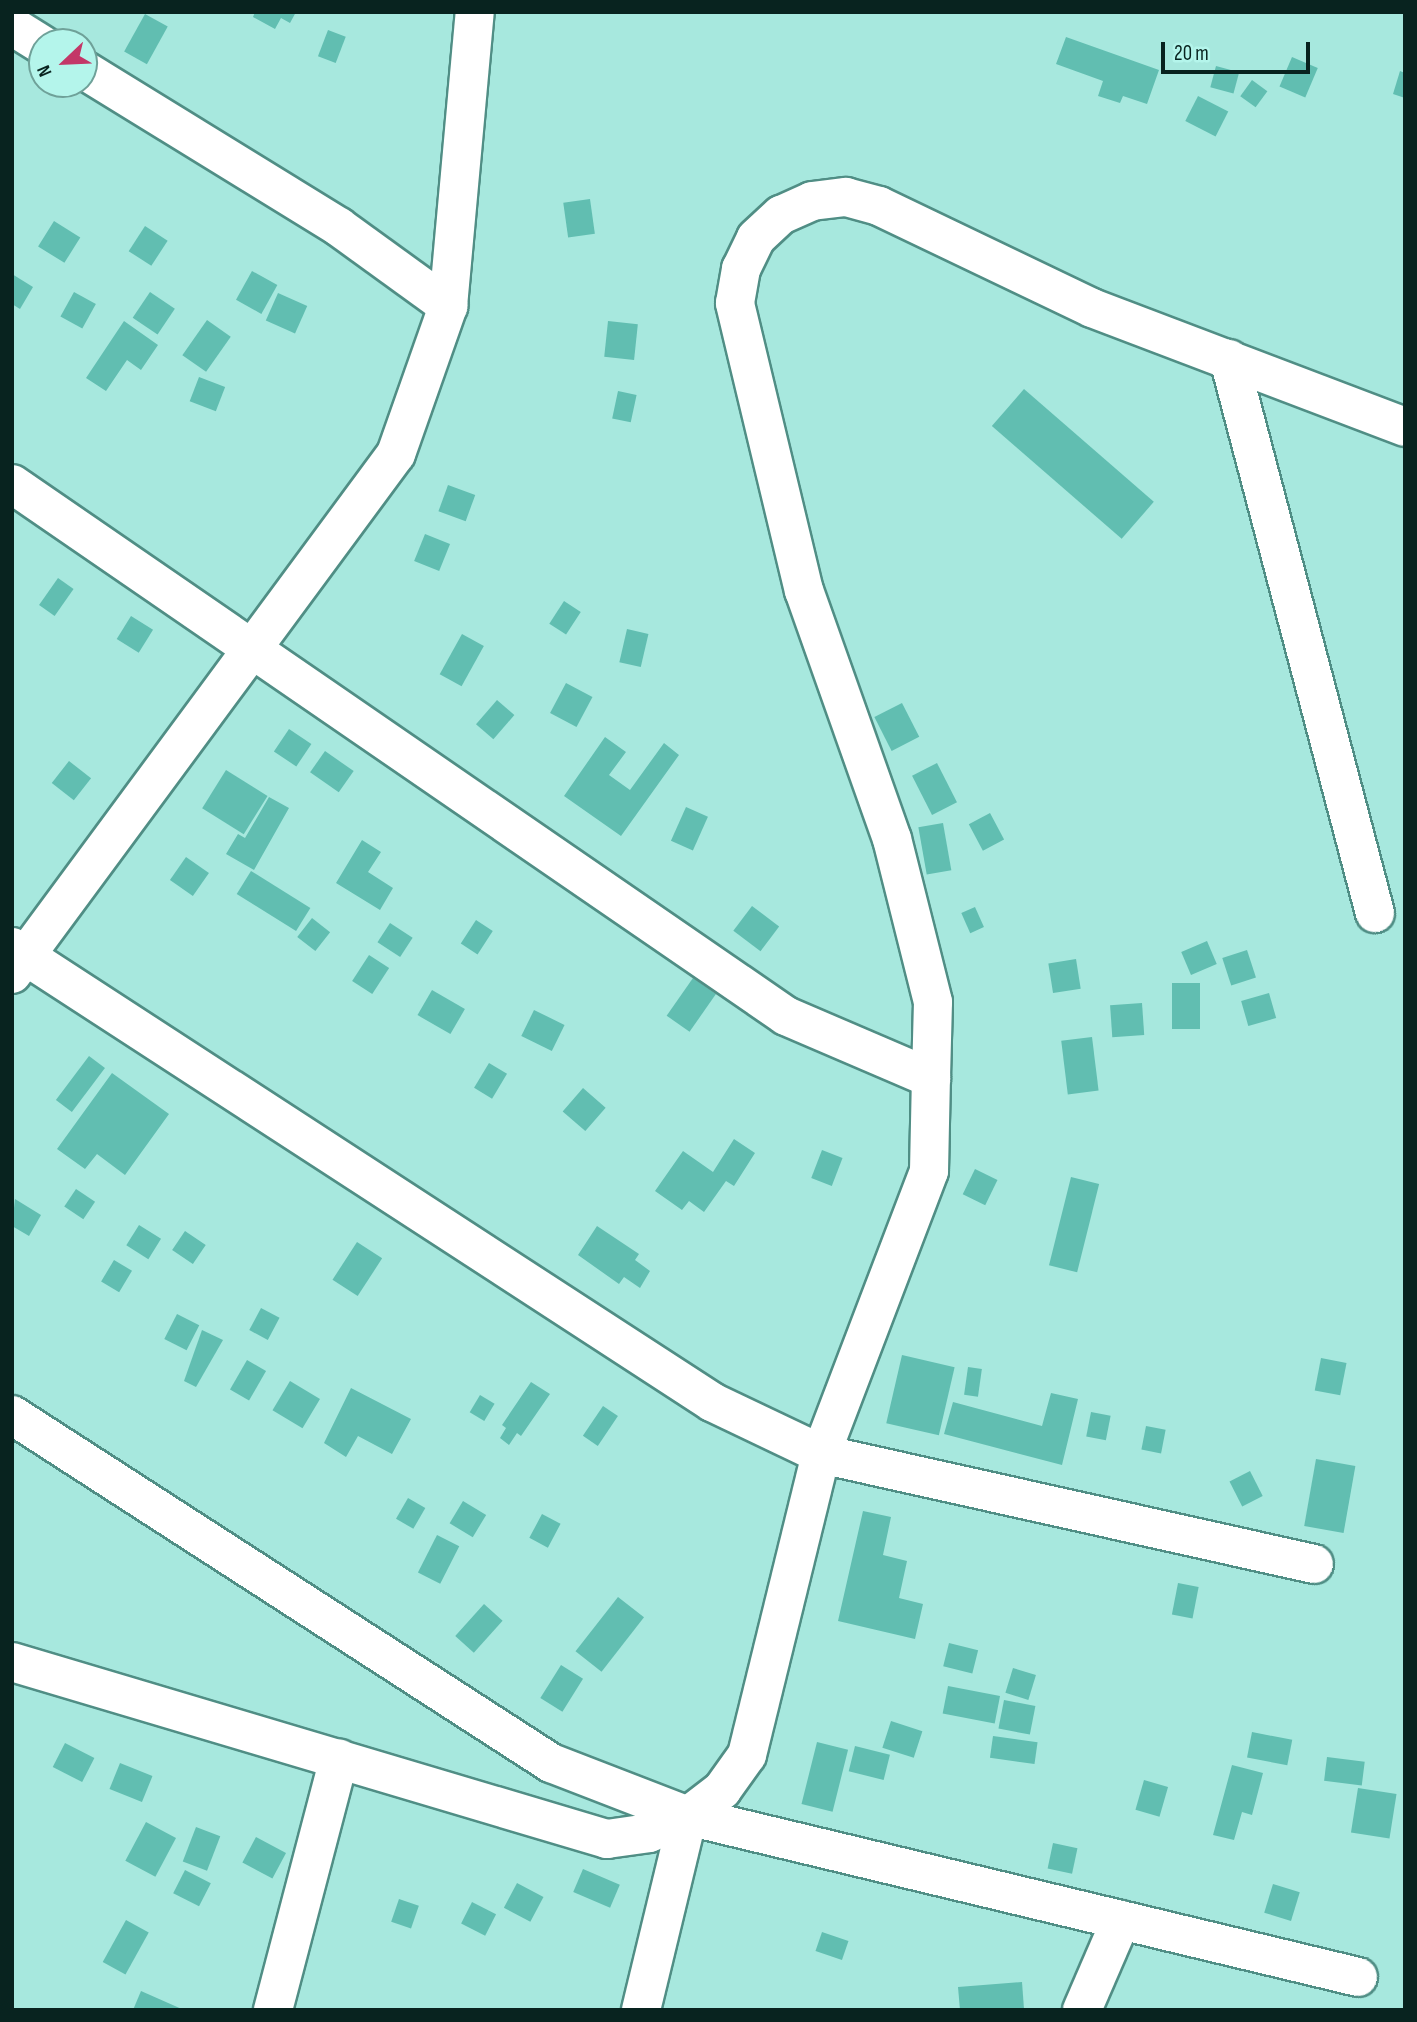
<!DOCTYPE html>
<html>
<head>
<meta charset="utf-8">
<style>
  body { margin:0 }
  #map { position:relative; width:1417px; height:2022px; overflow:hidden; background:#a7e8de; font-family:"Sofia Sans Condensed",sans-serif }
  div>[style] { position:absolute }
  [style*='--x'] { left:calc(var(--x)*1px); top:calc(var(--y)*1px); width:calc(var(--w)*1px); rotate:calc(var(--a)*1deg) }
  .building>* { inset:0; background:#61beb1; transform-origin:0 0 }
  .roads { filter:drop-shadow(2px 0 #508e85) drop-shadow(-2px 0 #508e85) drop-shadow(0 2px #508e85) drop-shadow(0 -2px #508e85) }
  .minor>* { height:38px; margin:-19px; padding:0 19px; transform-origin:19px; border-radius:19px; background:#fff }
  span { translate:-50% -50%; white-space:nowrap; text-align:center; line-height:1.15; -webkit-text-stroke:6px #b4f5eb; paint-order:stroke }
  .frame { position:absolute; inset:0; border:14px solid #08231f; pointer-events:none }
  .north { position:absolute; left:28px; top:28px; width:70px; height:70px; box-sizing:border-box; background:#b4f5eb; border:2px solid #6fa199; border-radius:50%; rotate:247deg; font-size:19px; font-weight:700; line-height:28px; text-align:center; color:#08231f }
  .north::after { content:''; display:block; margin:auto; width:24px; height:32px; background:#c33768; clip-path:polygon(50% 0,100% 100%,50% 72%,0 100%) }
  .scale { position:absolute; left:1161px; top:42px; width:149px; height:32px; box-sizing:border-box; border:4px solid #08231f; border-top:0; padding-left:9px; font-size:21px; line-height:24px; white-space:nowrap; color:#08231f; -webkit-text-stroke:5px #b4f5eb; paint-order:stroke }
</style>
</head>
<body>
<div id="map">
  <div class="building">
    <i style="clip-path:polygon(255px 12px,296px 12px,290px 23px,281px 18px,275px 29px,253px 17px)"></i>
    <i style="left:145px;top:14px;width:26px;height:43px;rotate:29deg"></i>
    <i style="left:328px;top:30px;width:19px;height:28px;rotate:21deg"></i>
    <i style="clip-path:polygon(1066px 37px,1159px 70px,1147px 104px,1123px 96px,1120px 103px,1098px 96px,1103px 81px,1056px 64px)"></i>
    <i style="left:1292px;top:57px;width:28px;height:32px;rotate:23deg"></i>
    <i style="left:1216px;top:66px;width:24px;height:22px;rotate:15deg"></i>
    <i style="clip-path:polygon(1400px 71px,1405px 73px,1405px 98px,1393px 94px)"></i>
    <i style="left:1252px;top:80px;width:19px;height:20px;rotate:36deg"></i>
    <i style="left:1198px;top:96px;width:34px;height:28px;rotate:27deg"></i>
    <i style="left:590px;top:199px;width:35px;height:27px;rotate:82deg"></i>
    <i style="left:54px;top:221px;width:31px;height:30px;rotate:32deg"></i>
    <i style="left:145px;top:226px;width:27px;height:30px;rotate:33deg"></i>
    <i style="left:252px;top:271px;width:29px;height:33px;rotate:29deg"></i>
    <i style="clip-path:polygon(12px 274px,33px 287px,20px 309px,12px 304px)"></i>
    <i style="left:74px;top:292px;width:25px;height:28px;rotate:29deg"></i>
    <i style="left:150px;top:292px;width:30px;height:31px;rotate:34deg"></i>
    <i style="left:278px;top:293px;width:32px;height:30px;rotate:24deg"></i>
    <i style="left:207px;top:320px;width:29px;height:43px;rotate:35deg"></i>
    <i style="clip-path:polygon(124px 321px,158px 345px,141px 370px,127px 360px,106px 391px,86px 378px)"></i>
    <i style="left:608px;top:321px;width:30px;height:36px;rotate:6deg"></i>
    <i style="left:199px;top:377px;width:28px;height:26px;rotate:21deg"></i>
    <i style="left:1024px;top:389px;width:172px;height:49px;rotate:41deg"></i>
    <i style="left:618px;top:391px;width:19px;height:28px;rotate:12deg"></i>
    <i style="left:448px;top:485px;width:29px;height:28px;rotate:20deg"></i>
    <i style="left:425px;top:534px;width:27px;height:29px;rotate:22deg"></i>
    <i style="left:58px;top:578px;width:19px;height:33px;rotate:35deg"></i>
    <i style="left:564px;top:601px;width:20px;height:27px;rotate:33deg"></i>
    <i style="left:131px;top:616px;width:26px;height:27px;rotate:32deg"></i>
    <i style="left:627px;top:629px;width:22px;height:34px;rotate:13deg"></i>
    <i style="left:462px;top:634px;width:25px;height:46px;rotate:29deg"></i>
    <i style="left:566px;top:683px;width:30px;height:34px;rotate:28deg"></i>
    <i style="left:497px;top:700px;width:23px;height:32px;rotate:41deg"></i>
    <i style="left:902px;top:703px;width:38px;height:31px;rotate:63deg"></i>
    <i style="left:289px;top:729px;width:27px;height:27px;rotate:34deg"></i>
    <i style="clip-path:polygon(605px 737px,626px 752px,609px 775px,630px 790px,664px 743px,679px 755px,621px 836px,564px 796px)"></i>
    <i style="left:325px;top:751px;width:35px;height:26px;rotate:35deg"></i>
    <i style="left:69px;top:761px;width:28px;height:28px;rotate:38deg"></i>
    <i style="left:937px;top:763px;width:44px;height:28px;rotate:63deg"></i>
    <i style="left:226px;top:770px;width:49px;height:45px;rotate:32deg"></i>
    <i style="clip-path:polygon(269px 797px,289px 808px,254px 870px,226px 854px,238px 834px,245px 838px)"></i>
    <i style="left:686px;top:807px;width:24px;height:37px;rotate:24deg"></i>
    <i style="left:990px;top:813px;width:30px;height:24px;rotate:62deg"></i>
    <i style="left:943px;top:823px;width:48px;height:25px;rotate:80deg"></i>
    <i style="clip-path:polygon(362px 840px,381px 852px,368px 872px,393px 888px,380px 910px,336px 883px)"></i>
    <i style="left:186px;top:857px;width:28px;height:28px;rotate:35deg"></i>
    <i style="left:251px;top:871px;width:70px;height:27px;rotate:32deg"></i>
    <i style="left:752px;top:906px;width:34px;height:31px;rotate:37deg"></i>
    <i style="left:975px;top:907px;width:22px;height:15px;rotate:66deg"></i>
    <i style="left:312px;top:918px;width:23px;height:24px;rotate:38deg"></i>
    <i style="left:476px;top:920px;width:20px;height:28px;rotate:33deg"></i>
    <i style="left:390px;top:923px;width:27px;height:23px;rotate:33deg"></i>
    <i style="left:1207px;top:941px;width:25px;height:28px;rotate:67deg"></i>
    <i style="left:1247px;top:950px;width:29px;height:26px;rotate:72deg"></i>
    <i style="left:369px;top:955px;width:24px;height:31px;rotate:33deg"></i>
    <i style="left:1076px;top:959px;width:30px;height:28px;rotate:81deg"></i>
    <i style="left:693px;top:978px;width:28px;height:46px;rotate:35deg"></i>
    <i style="left:1200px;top:983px;width:46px;height:28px;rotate:90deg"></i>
    <i style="left:432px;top:990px;width:38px;height:29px;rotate:30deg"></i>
    <i style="left:1269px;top:993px;width:26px;height:29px;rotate:74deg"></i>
    <i style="left:1142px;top:1003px;width:32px;height:32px;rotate:86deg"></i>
    <i style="left:534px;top:1010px;width:34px;height:29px;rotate:26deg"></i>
    <i style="left:1092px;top:1037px;width:54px;height:31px;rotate:83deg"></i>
    <i style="left:89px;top:1056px;width:20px;height:55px;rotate:37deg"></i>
    <i style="left:489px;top:1063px;width:21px;height:29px;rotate:31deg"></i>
    <i style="clip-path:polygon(112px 1073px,169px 1114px,125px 1175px,97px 1154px,85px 1169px,57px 1149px)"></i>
    <i style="left:583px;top:1088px;width:30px;height:31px;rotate:41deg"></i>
    <i style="clip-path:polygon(734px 1139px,755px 1153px,734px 1186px,726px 1181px,704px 1212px,689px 1201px,682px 1210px,655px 1191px,683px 1151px,713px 1172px)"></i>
    <i style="left:822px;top:1150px;width:22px;height:30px;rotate:21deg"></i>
    <i style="left:975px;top:1169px;width:25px;height:28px;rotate:26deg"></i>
    <i style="left:1071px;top:1177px;width:29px;height:91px;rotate:14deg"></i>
    <i style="left:76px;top:1189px;width:23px;height:21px;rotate:34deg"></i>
    <i style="clip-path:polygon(15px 1199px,41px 1215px,29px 1236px,12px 1226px)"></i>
    <i style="left:139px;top:1225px;width:26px;height:24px;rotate:32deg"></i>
    <i style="clip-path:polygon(597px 1226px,639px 1254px,635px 1260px,650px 1271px,640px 1288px,624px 1277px,619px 1284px,578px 1255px)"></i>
    <i style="left:185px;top:1231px;width:25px;height:23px;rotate:34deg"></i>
    <i style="left:357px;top:1242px;width:30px;height:45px;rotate:33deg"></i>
    <i style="left:114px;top:1260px;width:21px;height:25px;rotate:31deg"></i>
    <i style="left:261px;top:1308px;width:21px;height:25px;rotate:28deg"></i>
    <i style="left:177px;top:1314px;width:25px;height:28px;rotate:27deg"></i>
    <i style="clip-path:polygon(202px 1330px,223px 1340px,196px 1387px,184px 1381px)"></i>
    <i style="left:902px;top:1355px;width:54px;height:70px;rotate:13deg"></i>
    <i style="left:1321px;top:1358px;width:26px;height:33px;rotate:11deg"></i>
    <i style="left:247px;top:1360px;width:22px;height:34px;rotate:30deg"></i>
    <i style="left:968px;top:1367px;width:14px;height:28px;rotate:8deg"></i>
    <i style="left:290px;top:1381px;width:35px;height:34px;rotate:31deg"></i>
    <i style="clip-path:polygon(531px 1382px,550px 1394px,521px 1436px,517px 1433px,509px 1445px,500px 1438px,506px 1428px,502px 1425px)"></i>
    <i style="clip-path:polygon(351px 1388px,411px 1419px,392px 1454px,358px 1436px,346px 1457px,324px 1443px)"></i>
    <i style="clip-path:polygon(1051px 1393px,1078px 1399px,1062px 1465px,944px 1434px,953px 1402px,1042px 1426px)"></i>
    <i style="left:480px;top:1395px;width:17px;height:20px;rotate:31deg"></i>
    <i style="left:603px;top:1406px;width:18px;height:36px;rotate:34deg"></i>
    <i style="left:1091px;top:1412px;width:20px;height:25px;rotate:11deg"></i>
    <i style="left:1146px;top:1426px;width:20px;height:24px;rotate:11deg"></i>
    <i style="left:1316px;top:1459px;width:40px;height:68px;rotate:10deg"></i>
    <i style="left:1250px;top:1471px;width:28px;height:23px;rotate:63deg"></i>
    <i style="left:408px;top:1498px;width:20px;height:24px;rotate:30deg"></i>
    <i style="left:463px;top:1501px;width:27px;height:26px;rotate:31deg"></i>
    <i style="clip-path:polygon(863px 1511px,891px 1517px,883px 1555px,907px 1561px,899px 1598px,923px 1604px,915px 1639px,838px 1621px)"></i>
    <i style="left:542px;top:1514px;width:21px;height:27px;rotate:28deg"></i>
    <i style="left:437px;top:1535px;width:25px;height:42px;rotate:27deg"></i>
    <i style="left:1178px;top:1583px;width:21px;height:32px;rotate:11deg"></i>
    <i style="left:618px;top:1597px;width:33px;height:69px;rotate:38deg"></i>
    <i style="left:484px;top:1604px;width:25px;height:43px;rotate:42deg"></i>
    <i style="left:949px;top:1643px;width:30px;height:24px;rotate:14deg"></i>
    <i style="left:561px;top:1665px;width:26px;height:39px;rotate:32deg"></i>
    <i style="left:1013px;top:1668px;width:24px;height:26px;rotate:17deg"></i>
    <i style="left:948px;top:1686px;width:53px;height:28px;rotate:11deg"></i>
    <i style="left:1004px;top:1700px;width:32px;height:29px;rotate:11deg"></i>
    <i style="left:891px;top:1721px;width:33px;height:28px;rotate:18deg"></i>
    <i style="left:1252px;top:1732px;width:41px;height:26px;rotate:11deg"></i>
    <i style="left:993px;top:1736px;width:45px;height:22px;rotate:8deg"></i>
    <i style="left:817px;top:1742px;width:32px;height:64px;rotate:14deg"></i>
    <i style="left:65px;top:1743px;width:33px;height:27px;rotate:27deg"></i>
    <i style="left:855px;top:1746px;width:36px;height:26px;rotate:14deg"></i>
    <i style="left:1327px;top:1757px;width:38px;height:24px;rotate:7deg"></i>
    <i style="left:120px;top:1763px;width:35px;height:28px;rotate:22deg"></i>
    <i style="clip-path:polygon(1232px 1765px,1263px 1773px,1252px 1815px,1242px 1812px,1234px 1840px,1213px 1835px)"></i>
    <i style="left:1144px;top:1780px;width:25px;height:31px;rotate:16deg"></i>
    <i style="left:1358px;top:1788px;width:39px;height:45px;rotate:9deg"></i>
    <i style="left:146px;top:1822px;width:34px;height:44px;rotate:28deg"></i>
    <i style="left:196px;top:1827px;width:26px;height:37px;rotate:21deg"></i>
    <i style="left:256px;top:1837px;width:34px;height:29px;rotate:28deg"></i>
    <i style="left:1053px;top:1843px;width:25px;height:26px;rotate:12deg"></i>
    <i style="left:583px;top:1869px;width:40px;height:25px;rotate:23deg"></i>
    <i style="left:185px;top:1870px;width:29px;height:26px;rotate:27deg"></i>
    <i style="left:517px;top:1883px;width:30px;height:28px;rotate:28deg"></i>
    <i style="left:1273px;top:1884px;width:28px;height:30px;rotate:17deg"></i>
    <i style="left:399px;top:1899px;width:21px;height:24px;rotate:19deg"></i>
    <i style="left:472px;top:1902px;width:27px;height:24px;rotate:27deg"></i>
    <i style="left:126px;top:1920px;width:26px;height:48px;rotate:29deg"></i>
    <i style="left:822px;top:1932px;width:28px;height:20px;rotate:19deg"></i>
    <i style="clip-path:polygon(1022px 1982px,1024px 2009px,960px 2010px,958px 1987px)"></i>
    <i style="clip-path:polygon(141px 1991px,184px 2010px,133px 2010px)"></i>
  </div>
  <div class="roads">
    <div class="minor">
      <i style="--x:12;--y:26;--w:36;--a:32"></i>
      <i style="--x:84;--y:70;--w:299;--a:31.6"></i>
      <i style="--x:339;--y:227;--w:135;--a:35.9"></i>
      <i style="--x:1229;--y:359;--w:573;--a:75.24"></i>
      <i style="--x:12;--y:484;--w:939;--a:34.5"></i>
      <i style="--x:786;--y:1016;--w:158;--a:23.2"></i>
      <i style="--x:12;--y:947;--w:835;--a:33.02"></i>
      <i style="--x:712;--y:1402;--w:121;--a:25.5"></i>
      <i style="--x:821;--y:1454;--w:505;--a:12.58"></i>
      <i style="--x:12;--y:974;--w:646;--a:-53.56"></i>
      <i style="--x:396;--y:454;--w:157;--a:-70.6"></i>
      <i style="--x:448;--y:306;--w:295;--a:-84.8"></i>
      <i style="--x:12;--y:1415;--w:642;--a:32.85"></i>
      <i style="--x:551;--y:1763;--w:147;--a:21.1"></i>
      <i style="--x:688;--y:1816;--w:689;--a:13.51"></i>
      <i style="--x:12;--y:1662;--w:621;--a:16.57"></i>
      <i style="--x:607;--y:1839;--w:42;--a:-8.1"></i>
      <i style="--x:649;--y:1833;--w:43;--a:-23.6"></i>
      <i style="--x:688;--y:1816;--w:43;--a:-37.4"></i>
      <i style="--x:722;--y:1790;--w:43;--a:-54.5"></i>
      <i style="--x:747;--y:1755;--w:310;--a:-76.2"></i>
      <i style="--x:821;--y:1454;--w:303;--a:-69.1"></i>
      <i style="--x:929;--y:1171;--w:93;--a:-88.8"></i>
      <i style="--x:931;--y:1078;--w:76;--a:-88.5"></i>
      <i style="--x:933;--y:1002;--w:168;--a:-104.1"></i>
      <i style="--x:892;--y:839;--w:263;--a:-109.5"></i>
      <i style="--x:804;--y:591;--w:296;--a:-103.5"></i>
      <i style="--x:735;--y:303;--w:35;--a:-80"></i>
      <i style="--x:741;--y:269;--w:34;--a:-64"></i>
      <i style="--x:756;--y:238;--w:34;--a:-43"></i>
      <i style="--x:781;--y:215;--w:34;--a:-24"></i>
      <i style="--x:812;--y:201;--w:34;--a:-7"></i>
      <i style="--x:846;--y:197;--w:34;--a:15"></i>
      <i style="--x:879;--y:206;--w:236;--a:25.6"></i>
      <i style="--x:1092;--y:308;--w:335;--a:20.8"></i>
      <i style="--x:273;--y:2010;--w:260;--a:-75.3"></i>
      <i style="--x:641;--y:2010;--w:200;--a:-76.4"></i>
      <i style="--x:1082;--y:2010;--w:98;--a:-66.6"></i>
    </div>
  </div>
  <div class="frame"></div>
  <div class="north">N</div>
  <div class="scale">20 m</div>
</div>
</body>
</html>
